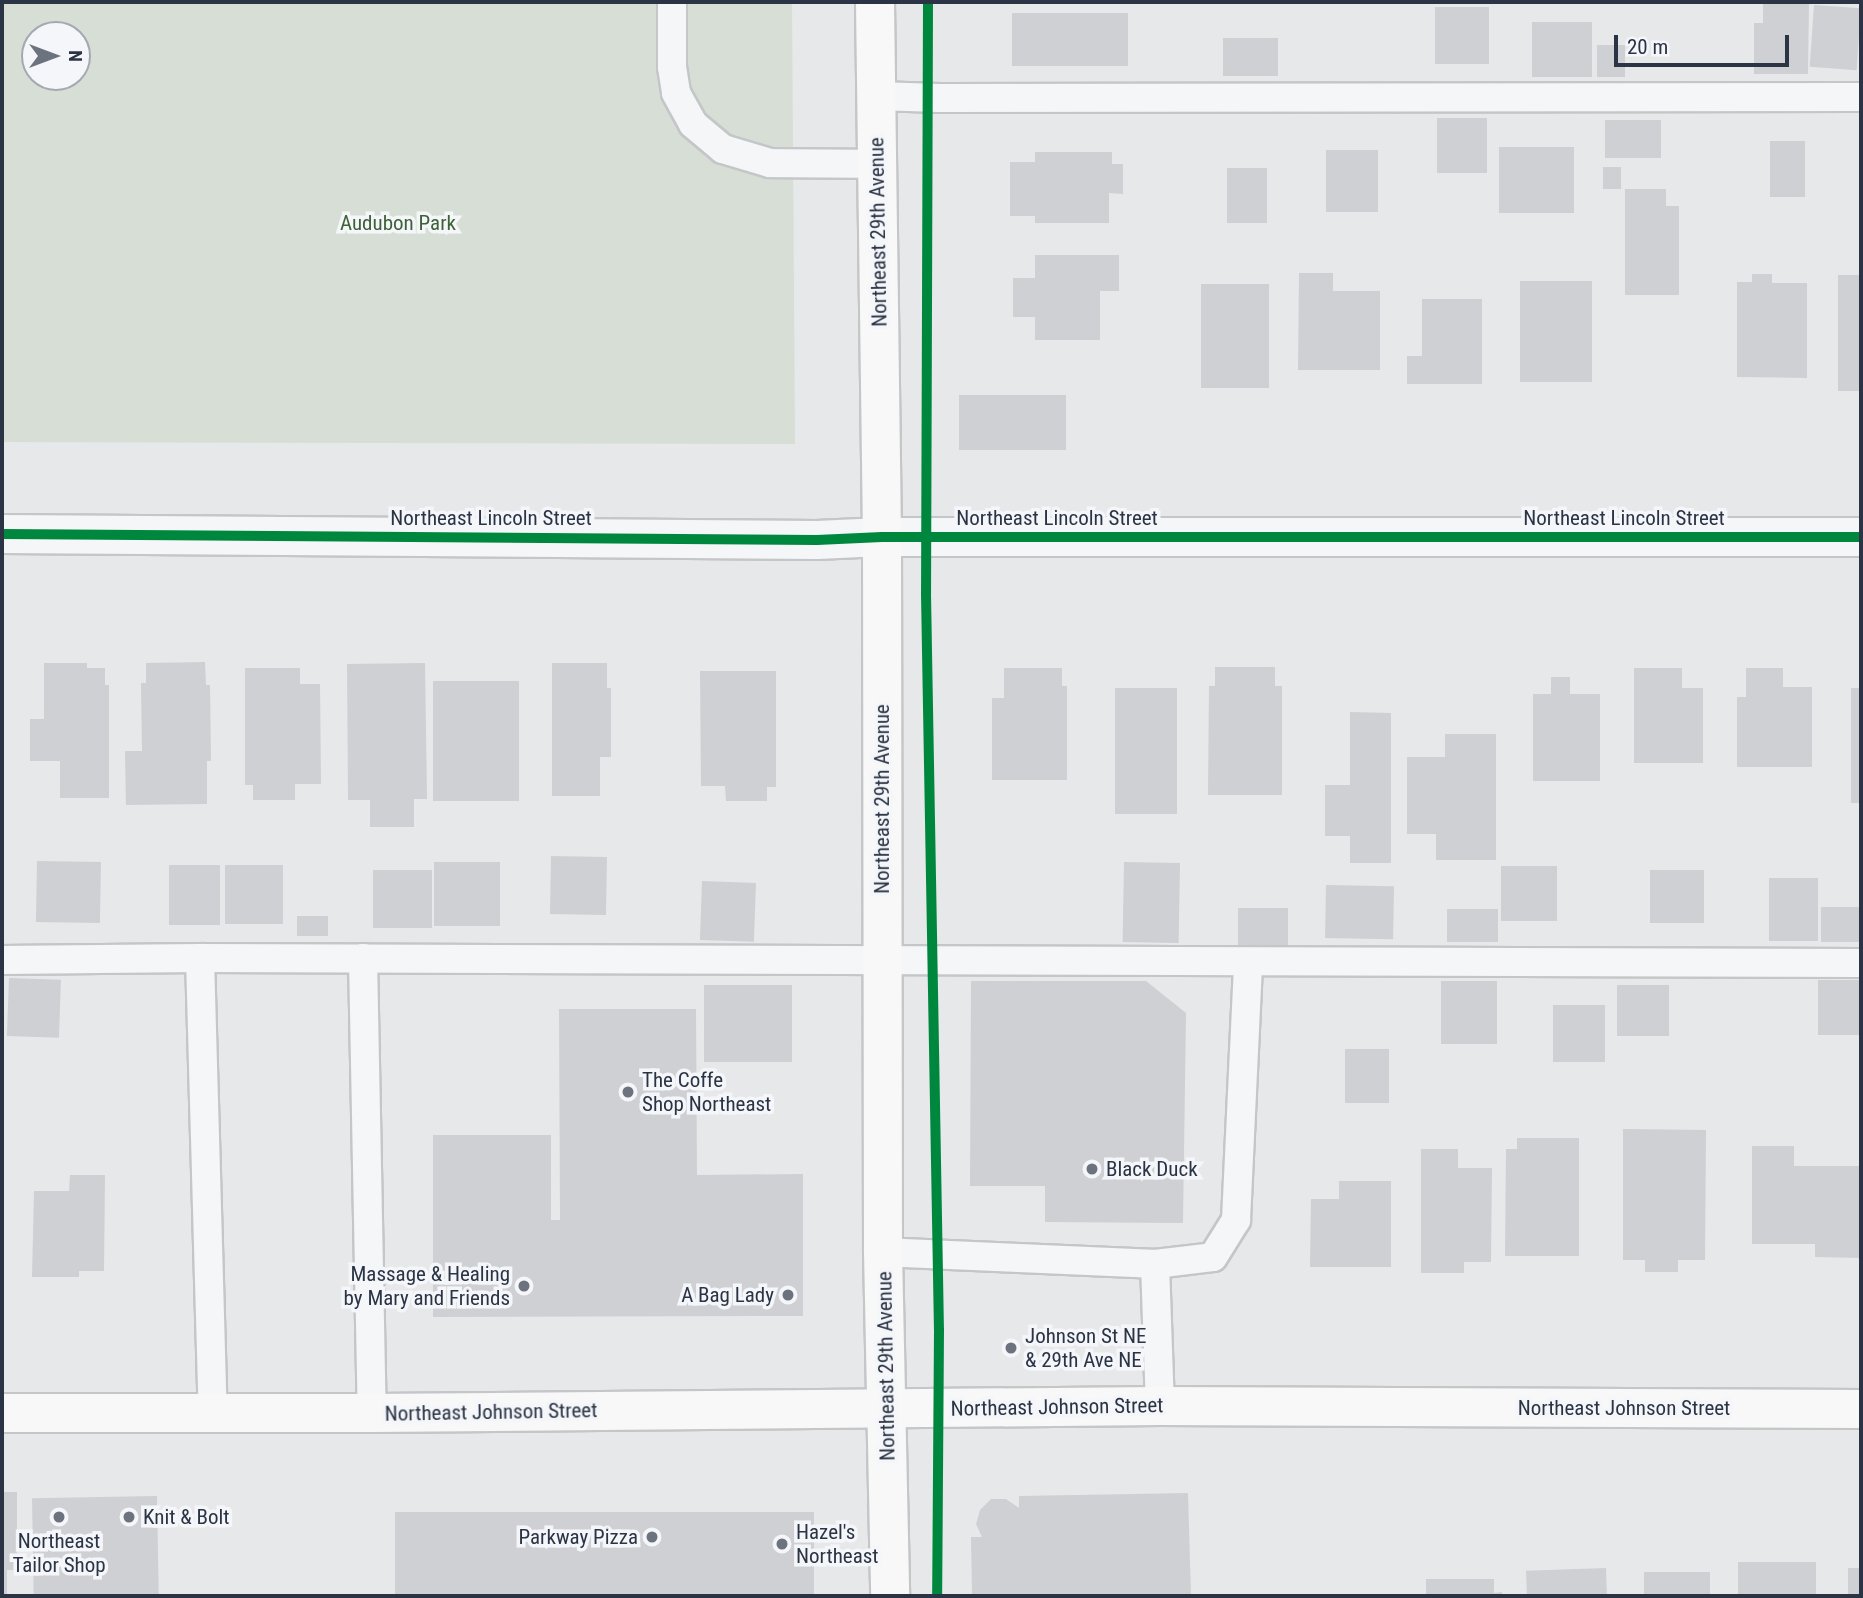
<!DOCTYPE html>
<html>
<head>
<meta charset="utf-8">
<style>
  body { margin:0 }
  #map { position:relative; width:1863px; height:1598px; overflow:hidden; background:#e6e8ea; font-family:"Roboto Condensed",sans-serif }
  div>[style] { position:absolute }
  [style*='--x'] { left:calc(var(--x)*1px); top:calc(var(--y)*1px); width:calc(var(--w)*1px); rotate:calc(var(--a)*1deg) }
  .green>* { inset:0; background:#d6ded6 }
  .building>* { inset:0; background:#ced0d3; transform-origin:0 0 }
  .roads { filter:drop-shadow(2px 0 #c4c6c8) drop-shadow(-2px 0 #c4c6c8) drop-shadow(0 2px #c4c6c8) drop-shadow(0 -2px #c4c6c8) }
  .lane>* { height:28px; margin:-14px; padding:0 14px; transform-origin:14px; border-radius:14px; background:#f5f6f7 }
  .street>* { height:38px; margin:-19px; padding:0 19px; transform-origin:19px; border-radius:19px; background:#f5f6f7 }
  .secondary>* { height:38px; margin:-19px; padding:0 19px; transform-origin:19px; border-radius:19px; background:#f8f8f8 }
  .cycleway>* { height:10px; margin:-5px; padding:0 5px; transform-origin:5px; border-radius:5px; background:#00873e }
  .dots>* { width:19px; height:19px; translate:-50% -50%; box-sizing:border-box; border:4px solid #f4f6f9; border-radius:50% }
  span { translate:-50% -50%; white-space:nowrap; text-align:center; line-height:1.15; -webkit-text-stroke:7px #f4f6f9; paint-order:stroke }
  .park-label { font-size:21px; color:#3f6138 }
  .street-label { font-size:21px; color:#2b3445 }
  .poi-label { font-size:21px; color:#2b3445 }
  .left { translate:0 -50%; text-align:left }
  .right { translate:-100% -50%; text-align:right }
  .frame { position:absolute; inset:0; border:4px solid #2b3445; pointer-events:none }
  .north { position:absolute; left:21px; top:21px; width:70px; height:70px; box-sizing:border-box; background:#f4f6f9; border:2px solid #a4a8b1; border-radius:50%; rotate:90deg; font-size:19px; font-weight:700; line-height:28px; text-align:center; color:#2b3445 }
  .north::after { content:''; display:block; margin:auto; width:24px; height:32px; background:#6c737f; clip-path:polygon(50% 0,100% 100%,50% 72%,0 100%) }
  .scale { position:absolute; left:1614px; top:35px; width:175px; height:32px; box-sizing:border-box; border:4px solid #2b3445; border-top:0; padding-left:9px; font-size:21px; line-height:24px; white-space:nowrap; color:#2b3445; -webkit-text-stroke:5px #f4f6f9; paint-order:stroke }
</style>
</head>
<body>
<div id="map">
  <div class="green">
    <i style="clip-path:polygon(evenodd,2px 2px,792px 2px,795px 444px,2px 442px,2px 2px,35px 35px,77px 35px,77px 77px,35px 77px,35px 35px)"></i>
  </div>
  <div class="building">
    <i style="clip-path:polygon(1763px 2px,1809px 2px,1808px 74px,1754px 74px,1754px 23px,1763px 23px)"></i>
    <i style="left:1814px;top:5px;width:47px;height:62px;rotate:4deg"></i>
    <i style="left:1435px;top:7px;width:54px;height:57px"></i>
    <i style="left:1012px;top:13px;width:116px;height:53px"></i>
    <i style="left:1532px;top:22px;width:60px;height:55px"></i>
    <i style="left:1223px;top:38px;width:55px;height:38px"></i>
    <i style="left:1597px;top:45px;width:28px;height:32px"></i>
    <i style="left:1437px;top:118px;width:50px;height:55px"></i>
    <i style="left:1605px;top:120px;width:56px;height:38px"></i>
    <i style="left:1770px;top:141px;width:35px;height:56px"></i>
    <i style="left:1499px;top:147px;width:75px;height:66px"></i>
    <i style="left:1326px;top:150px;width:52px;height:62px"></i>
    <i style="clip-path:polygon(1035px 152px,1112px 152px,1112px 164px,1123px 164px,1123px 194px,1109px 193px,1109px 223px,1035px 223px,1035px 216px,1010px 216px,1010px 162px,1035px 162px)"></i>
    <i style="left:1603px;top:167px;width:18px;height:22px"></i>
    <i style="left:1227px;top:168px;width:40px;height:55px"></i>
    <i style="clip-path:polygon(1625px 189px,1666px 189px,1666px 206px,1679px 206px,1679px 295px,1625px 295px)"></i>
    <i style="clip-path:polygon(1035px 255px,1119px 255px,1119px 291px,1100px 291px,1100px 340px,1035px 340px,1035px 317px,1013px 317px,1013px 278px,1035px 278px)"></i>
    <i style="clip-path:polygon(1299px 273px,1333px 273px,1333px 291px,1380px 291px,1380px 370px,1298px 370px)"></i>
    <i style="clip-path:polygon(1752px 274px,1772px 274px,1772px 283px,1807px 283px,1807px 378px,1737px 377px,1737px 282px,1752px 282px)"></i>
    <i style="left:1838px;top:275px;width:23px;height:116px"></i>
    <i style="left:1520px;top:281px;width:72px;height:101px"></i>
    <i style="left:1201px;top:284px;width:68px;height:104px"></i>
    <i style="clip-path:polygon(1422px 299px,1482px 299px,1482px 384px,1407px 384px,1407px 356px,1422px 356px)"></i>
    <i style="left:959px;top:395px;width:107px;height:55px"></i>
    <i style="clip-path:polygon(205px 662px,206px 685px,210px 685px,211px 761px,207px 761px,207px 804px,126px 805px,125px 751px,142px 751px,141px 683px,146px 683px,146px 663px)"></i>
    <i style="clip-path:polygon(44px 663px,87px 663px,87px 668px,105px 668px,105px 685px,109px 685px,109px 798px,60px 798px,60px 761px,30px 761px,30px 719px,44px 719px)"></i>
    <i style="clip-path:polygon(425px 663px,427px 799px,414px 799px,414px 827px,370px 827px,370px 800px,348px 800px,347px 664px)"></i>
    <i style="clip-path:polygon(552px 663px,607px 663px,607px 688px,611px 688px,611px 757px,600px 757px,600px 796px,552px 796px)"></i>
    <i style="clip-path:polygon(1215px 667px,1275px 667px,1275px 686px,1282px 686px,1282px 795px,1208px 795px,1209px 686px,1215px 686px)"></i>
    <i style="clip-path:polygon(245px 668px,300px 668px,300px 684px,320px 684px,321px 784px,295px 784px,295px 800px,253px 800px,253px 785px,245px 785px)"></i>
    <i style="clip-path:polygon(1004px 668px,1062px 668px,1062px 686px,1067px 686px,1067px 780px,992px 780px,992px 698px,1004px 698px)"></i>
    <i style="clip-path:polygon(1634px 668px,1682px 668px,1682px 688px,1703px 688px,1703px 763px,1634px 763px)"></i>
    <i style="clip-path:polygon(1746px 668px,1783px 668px,1783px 687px,1812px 687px,1812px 767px,1737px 767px,1737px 697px,1746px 697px)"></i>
    <i style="clip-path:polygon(700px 671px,776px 671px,776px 787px,767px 787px,767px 801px,726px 801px,725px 786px,701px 786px)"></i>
    <i style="clip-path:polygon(1551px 677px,1570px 677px,1570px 694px,1600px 694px,1600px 781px,1533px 781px,1533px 694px,1551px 694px)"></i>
    <i style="left:433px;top:681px;width:86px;height:120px"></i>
    <i style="left:1115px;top:688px;width:62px;height:126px"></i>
    <i style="left:1851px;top:688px;width:10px;height:115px"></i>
    <i style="clip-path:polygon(1350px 712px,1391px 713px,1391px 863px,1350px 863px,1350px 836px,1325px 836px,1325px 785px,1350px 785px)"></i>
    <i style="clip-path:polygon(1445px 734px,1496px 734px,1496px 860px,1436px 860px,1436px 834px,1407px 834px,1407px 757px,1445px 757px)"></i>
    <i style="left:551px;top:856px;width:56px;height:58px;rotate:1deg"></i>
    <i style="left:37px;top:861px;width:64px;height:61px;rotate:1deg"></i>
    <i style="left:434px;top:862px;width:66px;height:64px"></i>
    <i style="left:1124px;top:862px;width:56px;height:80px;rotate:1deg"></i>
    <i style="left:169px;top:865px;width:51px;height:60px"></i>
    <i style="left:225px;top:865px;width:58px;height:59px"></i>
    <i style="left:1501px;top:866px;width:56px;height:55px"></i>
    <i style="left:432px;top:870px;width:58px;height:59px;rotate:90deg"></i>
    <i style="left:1650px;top:870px;width:54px;height:53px"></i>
    <i style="left:1769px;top:878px;width:49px;height:63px"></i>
    <i style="left:702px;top:881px;width:54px;height:59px;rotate:2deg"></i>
    <i style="left:1326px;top:885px;width:68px;height:53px;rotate:1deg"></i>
    <i style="left:1821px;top:907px;width:40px;height:35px"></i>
    <i style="left:1238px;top:908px;width:50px;height:37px"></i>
    <i style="left:1447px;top:909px;width:51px;height:33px"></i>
    <i style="left:297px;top:916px;width:31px;height:20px"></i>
    <i style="left:9px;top:978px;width:52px;height:58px;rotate:2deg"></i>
    <i style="left:1818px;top:980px;width:43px;height:55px"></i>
    <i style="clip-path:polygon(971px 981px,1146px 981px,1186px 1013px,1183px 1223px,1045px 1222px,1045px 1186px,970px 1186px)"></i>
    <i style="left:1441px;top:981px;width:56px;height:63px"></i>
    <i style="left:704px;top:985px;width:88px;height:77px"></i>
    <i style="left:1617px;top:985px;width:52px;height:51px"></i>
    <i style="left:1553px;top:1005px;width:52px;height:57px"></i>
    <i style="clip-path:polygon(559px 1009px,696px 1009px,697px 1175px,803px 1174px,803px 1316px,433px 1317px,433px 1135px,551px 1135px,551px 1220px,560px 1220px)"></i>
    <i style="left:1345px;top:1049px;width:44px;height:54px"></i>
    <i style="clip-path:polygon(1623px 1129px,1706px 1130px,1705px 1260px,1678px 1260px,1678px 1272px,1645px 1272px,1645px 1260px,1623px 1260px)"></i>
    <i style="clip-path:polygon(1517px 1138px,1579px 1138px,1579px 1256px,1505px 1256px,1506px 1149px,1517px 1149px)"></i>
    <i style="clip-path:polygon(1752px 1146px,1794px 1146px,1794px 1166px,1861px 1166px,1861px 1258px,1815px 1257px,1815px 1244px,1752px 1244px)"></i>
    <i style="clip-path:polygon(1421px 1149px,1458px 1149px,1458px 1168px,1492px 1168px,1491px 1262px,1464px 1262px,1464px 1273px,1421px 1273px)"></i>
    <i style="clip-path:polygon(70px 1175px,105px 1175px,104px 1271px,79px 1271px,79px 1277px,32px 1277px,34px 1191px,69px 1191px)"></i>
    <i style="clip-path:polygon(1339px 1181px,1391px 1181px,1391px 1267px,1310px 1267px,1311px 1199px,1339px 1199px)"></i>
    <i style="clip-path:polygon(2px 1492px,17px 1492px,17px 1570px,7px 1570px,7px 1596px,2px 1596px)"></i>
    <i style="clip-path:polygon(1188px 1493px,1191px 1596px,972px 1596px,971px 1537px,982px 1537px,976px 1524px,980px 1510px,991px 1499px,1006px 1499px,1019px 1508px,1019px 1496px)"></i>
    <i style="left:157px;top:1496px;width:100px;height:125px;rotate:89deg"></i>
    <i style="left:395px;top:1512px;width:419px;height:84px"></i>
    <i style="left:1738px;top:1562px;width:78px;height:34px"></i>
    <i style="left:1606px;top:1568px;width:28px;height:80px;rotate:88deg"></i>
    <i style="left:1848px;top:1568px;width:13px;height:28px"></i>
    <i style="left:1644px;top:1572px;width:66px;height:24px"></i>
    <i style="clip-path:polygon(1426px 1579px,1494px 1579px,1494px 1593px,1502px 1592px,1502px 1596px,1426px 1596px)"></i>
  </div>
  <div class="roads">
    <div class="lane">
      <i style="--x:672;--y:2;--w:65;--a:90"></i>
      <i style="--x:672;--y:67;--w:26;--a:81"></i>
      <i style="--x:676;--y:93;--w:35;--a:61"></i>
      <i style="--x:693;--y:124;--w:39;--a:40"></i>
      <i style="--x:723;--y:149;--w:49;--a:16.6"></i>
      <i style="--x:770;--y:163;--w:107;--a:0.5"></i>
      <i style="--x:876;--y:96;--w:63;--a:1.8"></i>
      <i style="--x:939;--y:98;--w:922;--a:-0.06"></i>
      <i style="--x:200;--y:958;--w:455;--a:88.4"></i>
      <i style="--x:363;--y:958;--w:455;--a:88.9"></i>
      <i style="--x:2;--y:960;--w:198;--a:-0.6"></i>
      <i style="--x:200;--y:958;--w:1661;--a:0.17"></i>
      <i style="--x:883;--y:1252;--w:272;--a:2.5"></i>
      <i style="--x:1155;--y:1264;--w:142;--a:88"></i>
      <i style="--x:1155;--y:1264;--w:58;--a:-6.9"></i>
      <i style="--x:1213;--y:1257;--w:44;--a:-58.1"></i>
      <i style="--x:1236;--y:1220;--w:258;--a:-87.3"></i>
    </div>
    <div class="street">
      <i style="--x:2;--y:534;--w:815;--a:0.42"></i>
      <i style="--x:817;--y:540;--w:65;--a:-2.6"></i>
      <i style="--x:882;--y:537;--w:979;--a:0"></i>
    </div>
    <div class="secondary">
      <i style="--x:875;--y:2;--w:535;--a:89.25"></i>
      <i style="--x:882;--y:537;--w:715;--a:89.92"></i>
      <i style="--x:883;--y:1252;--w:344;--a:88.8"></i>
      <i style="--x:2;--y:1413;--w:370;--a:0"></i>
      <i style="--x:372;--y:1413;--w:788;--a:-0.51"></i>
      <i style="--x:1160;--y:1406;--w:701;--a:0.25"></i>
    </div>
  </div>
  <div class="cycleway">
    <i style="--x:928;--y:2;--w:592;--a:90.19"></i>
    <i style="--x:926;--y:594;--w:736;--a:88.99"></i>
    <i style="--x:939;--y:1330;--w:266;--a:90.4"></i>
    <i style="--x:2;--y:534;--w:815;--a:0.42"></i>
    <i style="--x:817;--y:540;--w:65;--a:-2.6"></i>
    <i style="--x:882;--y:537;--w:979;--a:0"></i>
  </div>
  <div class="dots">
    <i style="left:628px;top:1092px;background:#6c737f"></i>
    <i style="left:1092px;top:1169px;background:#6c737f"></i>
    <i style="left:524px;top:1286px;background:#6c737f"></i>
    <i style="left:788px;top:1295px;background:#6c737f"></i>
    <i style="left:1011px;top:1348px;background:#6c737f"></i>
    <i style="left:59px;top:1517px;background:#6c737f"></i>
    <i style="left:129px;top:1517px;background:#6c737f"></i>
    <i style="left:652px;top:1537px;background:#6c737f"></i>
    <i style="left:782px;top:1544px;background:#6c737f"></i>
  </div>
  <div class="park-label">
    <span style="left:398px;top:223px">Audubon Park</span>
  </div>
  <div class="street-label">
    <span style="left:878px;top:232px;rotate:-91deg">Northeast 29th Avenue</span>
    <span style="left:491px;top:518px">Northeast Lincoln Street</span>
    <span style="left:1057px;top:518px">Northeast Lincoln Street</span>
    <span style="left:1624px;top:518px">Northeast Lincoln Street</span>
    <span style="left:882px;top:799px;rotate:-90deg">Northeast 29th Avenue</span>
    <span style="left:886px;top:1366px;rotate:-91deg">Northeast 29th Avenue</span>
    <span style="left:1057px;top:1407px;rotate:-1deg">Northeast Johnson Street</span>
    <span style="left:1624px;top:1408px">Northeast Johnson Street</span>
    <span style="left:491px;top:1412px;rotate:-1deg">Northeast Johnson Street</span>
  </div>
  <div class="poi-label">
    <span class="left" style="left:642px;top:1092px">The Coffe<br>Shop Northeast</span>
    <span class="left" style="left:1106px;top:1169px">Black Duck</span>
    <span class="right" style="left:510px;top:1286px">Massage &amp; Healing<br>by Mary and Friends</span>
    <span class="right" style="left:774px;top:1295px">A Bag Lady</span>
    <span class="left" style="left:1025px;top:1348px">Johnson St NE<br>&amp; 29th Ave NE</span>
    <span class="left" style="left:143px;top:1517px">Knit &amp; Bolt</span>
    <span class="left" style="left:796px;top:1544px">Hazel's<br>Northeast</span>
    <span class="right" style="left:638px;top:1537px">Parkway Pizza</span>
    <span style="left:59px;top:1553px">Northeast<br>Tailor Shop</span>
  </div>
  <div class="frame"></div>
  <div class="north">N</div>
  <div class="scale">20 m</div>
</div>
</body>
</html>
